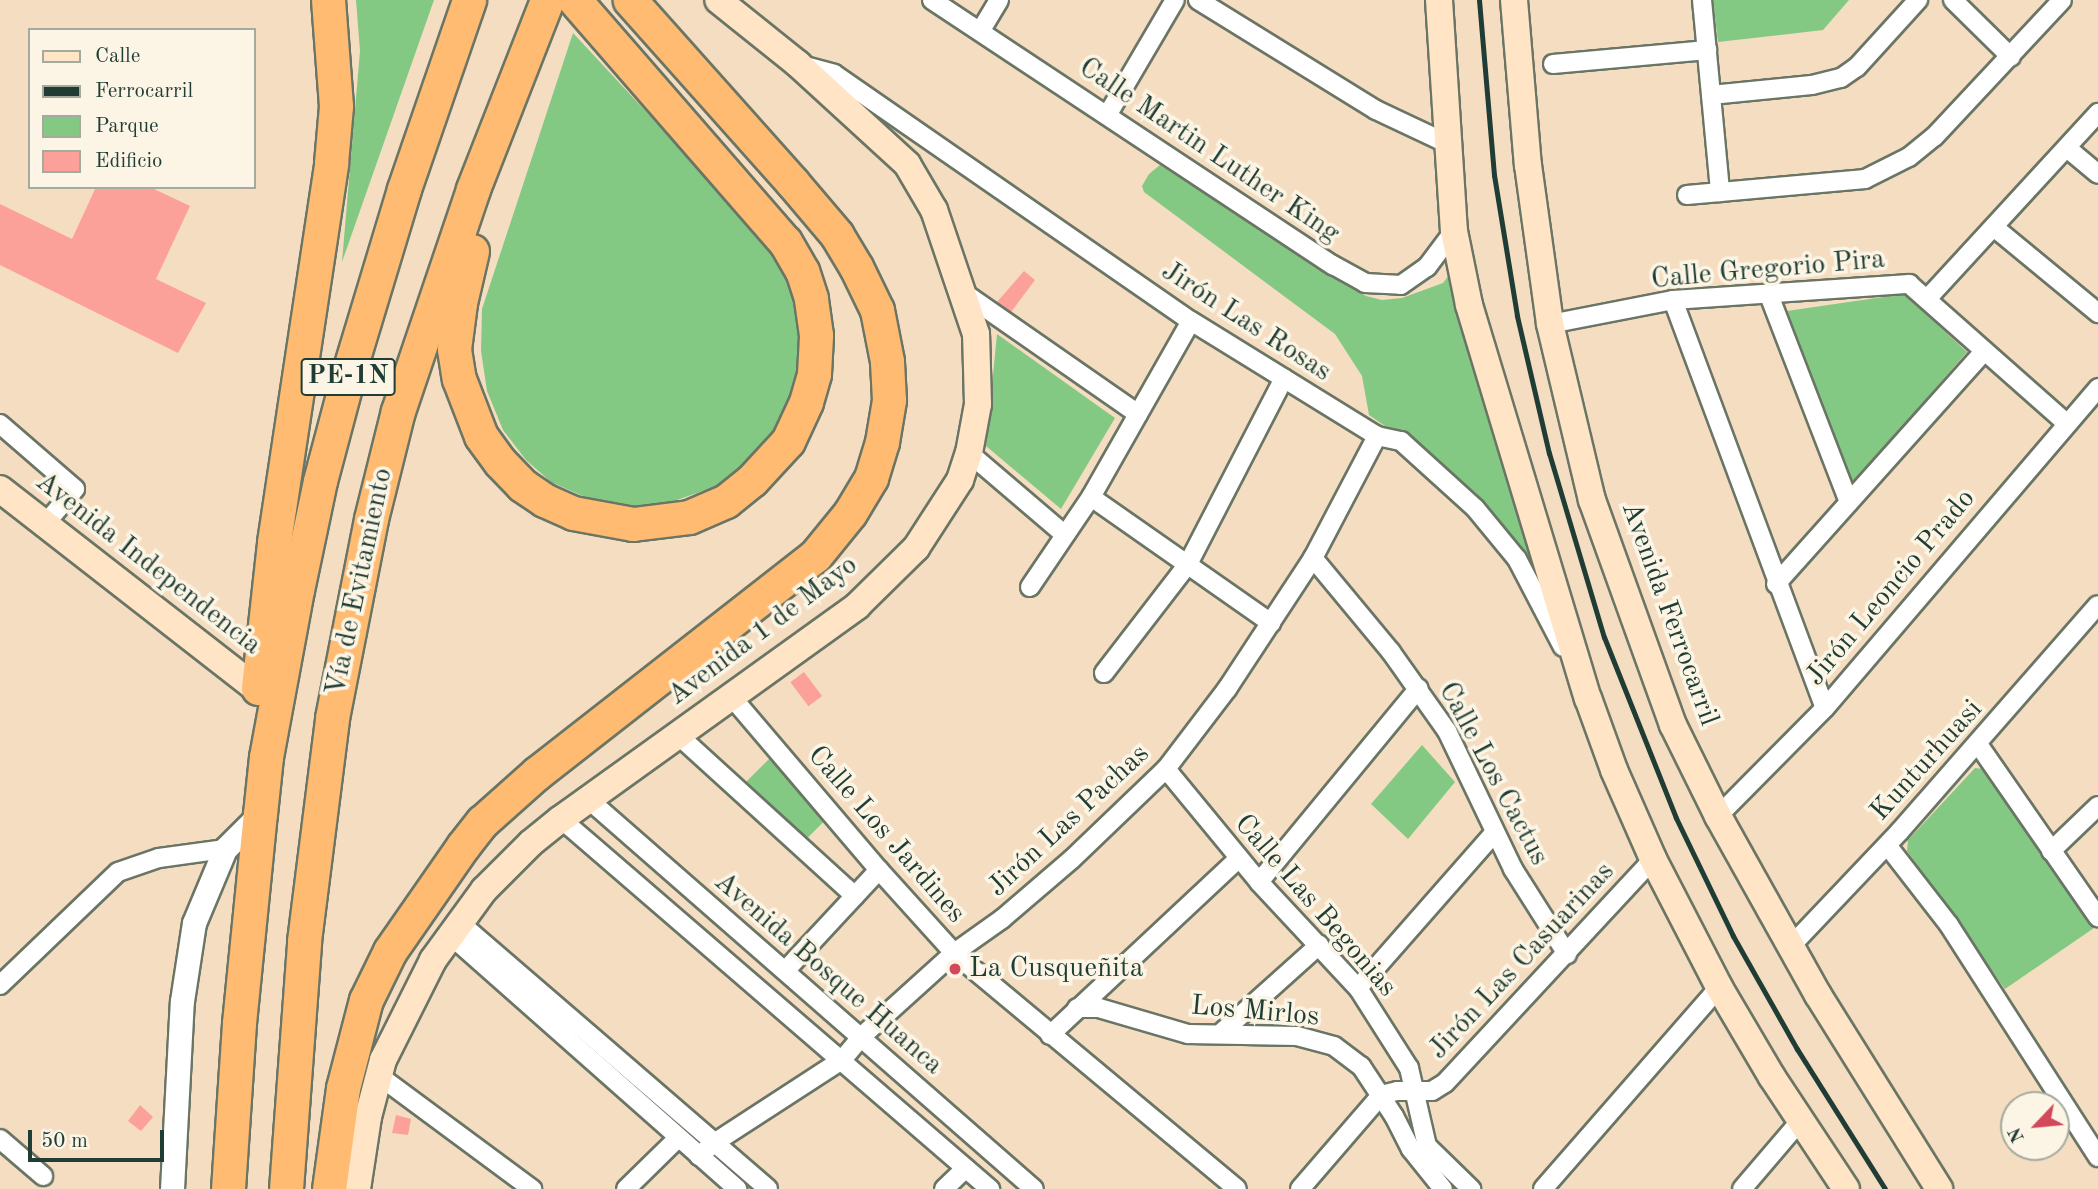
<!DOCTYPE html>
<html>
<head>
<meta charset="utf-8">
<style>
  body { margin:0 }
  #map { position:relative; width:2098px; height:1189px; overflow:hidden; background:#f5ddc1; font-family:"Old Standard TT",serif }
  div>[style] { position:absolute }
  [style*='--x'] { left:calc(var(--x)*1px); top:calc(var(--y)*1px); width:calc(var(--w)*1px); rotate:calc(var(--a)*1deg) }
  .green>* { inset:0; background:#84c983; transform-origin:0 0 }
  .building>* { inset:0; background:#fca199; transform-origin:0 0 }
  .roads { filter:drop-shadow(2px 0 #6a7565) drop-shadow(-2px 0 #6a7565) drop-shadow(0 2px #6a7565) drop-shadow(0 -2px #6a7565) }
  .minor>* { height:18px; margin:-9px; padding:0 9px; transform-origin:9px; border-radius:9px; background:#fff }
  .tertiary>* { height:23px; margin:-11.5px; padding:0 11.5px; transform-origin:11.5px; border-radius:11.5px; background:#fff }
  .secondary>* { height:26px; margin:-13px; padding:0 13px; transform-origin:13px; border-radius:13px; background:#ffe4c6 }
  .motorway>* { height:33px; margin:-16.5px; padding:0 16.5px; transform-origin:16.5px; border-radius:16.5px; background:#febb71 }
  .rail>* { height:5px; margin:-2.5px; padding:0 2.5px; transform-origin:2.5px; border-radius:2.5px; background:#1f3d34 }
  .dots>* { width:19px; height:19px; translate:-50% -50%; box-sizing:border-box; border:4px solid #fcf5e5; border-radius:50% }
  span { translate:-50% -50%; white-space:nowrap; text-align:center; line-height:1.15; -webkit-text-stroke:7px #fcf5e5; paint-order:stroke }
  .shield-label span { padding:2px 5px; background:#fcf5e5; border:2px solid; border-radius:5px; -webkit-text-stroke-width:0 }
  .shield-label { font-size:26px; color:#1f3d34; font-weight:700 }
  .street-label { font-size:28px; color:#1f3d34 }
  .poi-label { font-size:28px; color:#1f3d34 }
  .left { translate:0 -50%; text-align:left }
  .legend { position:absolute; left:28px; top:28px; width:228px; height:161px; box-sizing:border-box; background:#fcf5e5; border:2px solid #a4ab9e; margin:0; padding:9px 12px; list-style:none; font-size:21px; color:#1f3d34 }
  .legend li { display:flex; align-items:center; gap:14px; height:35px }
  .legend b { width:35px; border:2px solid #a4ab9e }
  .north { position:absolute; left:2000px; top:1091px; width:70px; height:70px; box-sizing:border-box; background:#fcf5e5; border:2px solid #a4ab9e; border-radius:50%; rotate:244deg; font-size:19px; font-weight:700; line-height:28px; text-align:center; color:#1f3d34 }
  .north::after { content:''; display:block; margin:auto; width:24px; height:32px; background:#d1495b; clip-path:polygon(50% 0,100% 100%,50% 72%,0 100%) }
  .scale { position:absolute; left:28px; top:1130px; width:136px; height:32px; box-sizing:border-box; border:4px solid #1f3d34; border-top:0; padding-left:9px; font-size:21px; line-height:24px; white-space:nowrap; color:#1f3d34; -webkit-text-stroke:5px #fcf5e5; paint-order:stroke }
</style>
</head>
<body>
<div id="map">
  <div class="green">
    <i style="clip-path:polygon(356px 0,434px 0,342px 262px,360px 51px)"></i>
    <i style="clip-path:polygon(1713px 0,1849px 0,1823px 30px,1718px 42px)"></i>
    <i style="clip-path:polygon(573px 33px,774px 249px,786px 272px,801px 323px,803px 369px,783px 423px,741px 471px,714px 487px,654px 508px,601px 504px,551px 482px,526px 460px,503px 430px,487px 391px,481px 351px,482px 309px)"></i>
    <i style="clip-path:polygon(1160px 165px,1366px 296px,1382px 300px,1402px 298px,1443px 283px,1455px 267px,1564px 640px,1509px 533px,1440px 464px,1369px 415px,1362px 376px,1335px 334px,1144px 192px,1142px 186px,1149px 174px)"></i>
    <i style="clip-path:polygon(1904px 294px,1967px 352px,1852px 484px,1780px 312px)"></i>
    <i style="clip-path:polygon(997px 334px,1115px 418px,1061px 509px,986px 446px)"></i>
    <i style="clip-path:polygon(1422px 745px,1455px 782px,1408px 839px,1371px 804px)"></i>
    <i style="left:770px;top:758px;width:83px;height:39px;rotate:45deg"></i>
    <i style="clip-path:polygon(1975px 768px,1984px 769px,2094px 928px,2005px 989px,1907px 851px,1908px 840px)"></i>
  </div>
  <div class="building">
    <i style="clip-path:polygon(96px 187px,150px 187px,190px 206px,156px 279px,206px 303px,178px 353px,0 265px,0 204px,72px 239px)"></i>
    <i style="clip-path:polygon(1024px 271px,1035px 280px,1011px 312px,997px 302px)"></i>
    <i style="left:804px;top:672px;width:30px;height:17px;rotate:53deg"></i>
    <i style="clip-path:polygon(140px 1105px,153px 1117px,141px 1131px,128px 1121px)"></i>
    <i style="clip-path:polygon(396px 1115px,411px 1119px,408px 1135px,392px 1133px)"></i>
  </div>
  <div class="roads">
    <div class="minor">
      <i style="--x:932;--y:0;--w:481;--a:33.5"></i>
      <i style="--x:1333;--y:265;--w:37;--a:29"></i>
      <i style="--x:1365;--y:283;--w:36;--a:3"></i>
      <i style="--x:1401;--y:285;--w:32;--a:-35"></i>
      <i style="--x:1427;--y:267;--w:45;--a:-53.1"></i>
      <i style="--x:1198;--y:0;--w:209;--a:31.7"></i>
      <i style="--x:1376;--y:110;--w:77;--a:25.2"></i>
      <i style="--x:1702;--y:0;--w:193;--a:84.6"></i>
      <i style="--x:1953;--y:0;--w:81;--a:44.5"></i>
      <i style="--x:981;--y:30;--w:35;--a:-59"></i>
      <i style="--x:1553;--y:64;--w:155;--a:-5.2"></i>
      <i style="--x:805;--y:66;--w:30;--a:15"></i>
      <i style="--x:834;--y:74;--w:434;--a:34.7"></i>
      <i style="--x:1191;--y:321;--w:219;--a:31.7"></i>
      <i style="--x:1377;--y:436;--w:25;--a:12"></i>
      <i style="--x:1401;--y:441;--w:100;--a:42.2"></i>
      <i style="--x:1475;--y:508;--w:66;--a:50.5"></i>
      <i style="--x:1517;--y:559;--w:99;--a:62.4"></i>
      <i style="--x:1711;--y:95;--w:101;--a:-5.7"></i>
      <i style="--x:1812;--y:85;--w:30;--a:-14"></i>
      <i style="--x:1841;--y:78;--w:19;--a:-35"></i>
      <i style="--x:1857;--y:67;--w:91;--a:-47.7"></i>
      <i style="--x:1108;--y:114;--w:132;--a:-59.6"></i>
      <i style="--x:2067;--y:148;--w:40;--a:40"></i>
      <i style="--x:1687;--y:195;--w:179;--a:-5.1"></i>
      <i style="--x:1865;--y:179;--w:49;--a:-26.6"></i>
      <i style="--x:1909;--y:157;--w:32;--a:-39"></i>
      <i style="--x:1934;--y:137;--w:187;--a:-46.9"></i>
      <i style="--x:1995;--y:228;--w:134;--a:39.5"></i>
      <i style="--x:964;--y:293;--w:212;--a:34.8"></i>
      <i style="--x:1769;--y:295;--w:222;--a:68.9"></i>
      <i style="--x:1927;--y:299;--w:253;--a:-47.4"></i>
      <i style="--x:1673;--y:300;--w:435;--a:69.6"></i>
      <i style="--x:1550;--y:324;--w:125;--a:-11"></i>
      <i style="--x:1673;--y:300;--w:237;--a:-3.9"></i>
      <i style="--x:1909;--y:284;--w:210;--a:41.5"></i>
      <i style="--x:0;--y:424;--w:99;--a:40.9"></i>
      <i style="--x:75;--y:489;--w:46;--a:130.6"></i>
      <i style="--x:969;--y:453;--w:126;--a:40.5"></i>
      <i style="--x:1091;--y:497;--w:220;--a:35"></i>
      <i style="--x:1313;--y:558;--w:122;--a:50.3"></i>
      <i style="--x:1391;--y:652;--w:97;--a:54.7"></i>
      <i style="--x:1447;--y:731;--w:153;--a:64.4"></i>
      <i style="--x:1513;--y:869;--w:101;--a:57.6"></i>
      <i style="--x:1776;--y:584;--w:312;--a:-48.2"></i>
      <i style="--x:1030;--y:587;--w:109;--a:-55.9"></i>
      <i style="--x:1091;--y:497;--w:202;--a:-60.4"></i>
      <i style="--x:1104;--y:673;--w:138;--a:-52.4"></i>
      <i style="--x:1188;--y:564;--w:209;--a:-62.7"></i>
      <i style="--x:730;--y:695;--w:230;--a:49.6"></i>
      <i style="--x:879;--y:870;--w:112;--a:47.9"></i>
      <i style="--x:954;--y:953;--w:368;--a:39.8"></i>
      <i style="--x:678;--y:735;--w:239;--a:42.3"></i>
      <i style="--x:1978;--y:744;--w:211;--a:55.3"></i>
      <i style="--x:1166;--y:769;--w:146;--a:50.5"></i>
      <i style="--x:1259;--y:882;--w:145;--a:47"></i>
      <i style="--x:1358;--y:988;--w:95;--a:57.5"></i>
      <i style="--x:1409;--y:1068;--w:80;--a:77"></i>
      <i style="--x:1427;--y:1146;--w:62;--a:44.3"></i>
      <i style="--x:588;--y:799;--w:592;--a:41.17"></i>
      <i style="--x:1718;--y:816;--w:152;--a:-45.3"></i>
      <i style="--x:1825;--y:708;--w:421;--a:-49.5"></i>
      <i style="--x:561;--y:819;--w:567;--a:40.78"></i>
      <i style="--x:1887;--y:845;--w:101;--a:52.2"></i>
      <i style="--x:1949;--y:925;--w:276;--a:57.3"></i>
      <i style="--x:2051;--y:851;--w:65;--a:-43.8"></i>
      <i style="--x:1259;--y:882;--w:251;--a:-50.5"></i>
      <i style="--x:459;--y:922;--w:408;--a:40.8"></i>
      <i style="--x:449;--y:934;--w:385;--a:41.5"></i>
      <i style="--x:1789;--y:948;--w:161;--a:-46.5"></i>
      <i style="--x:1900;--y:831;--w:300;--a:-48.8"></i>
      <i style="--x:785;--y:971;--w:138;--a:-47.1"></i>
      <i style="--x:0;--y:985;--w:163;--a:-43.8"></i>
      <i style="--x:118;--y:872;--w:43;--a:-18.9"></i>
      <i style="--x:159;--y:858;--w:67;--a:-7.8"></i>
      <i style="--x:1358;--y:988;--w:206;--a:-48.7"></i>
      <i style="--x:1077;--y:1008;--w:22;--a:0"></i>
      <i style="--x:1099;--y:1008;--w:93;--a:16.3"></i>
      <i style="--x:1188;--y:1034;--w:109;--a:1.1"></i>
      <i style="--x:1297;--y:1036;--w:38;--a:15"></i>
      <i style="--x:1334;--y:1046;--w:34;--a:37"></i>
      <i style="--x:1361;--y:1066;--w:60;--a:56.6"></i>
      <i style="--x:1394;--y:1116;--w:37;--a:63"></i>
      <i style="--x:1411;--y:1149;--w:51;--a:51.3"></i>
      <i style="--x:1221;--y:1033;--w:132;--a:-41.9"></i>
      <i style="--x:1050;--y:1035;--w:259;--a:-43.1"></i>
      <i style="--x:378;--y:1075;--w:192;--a:36.5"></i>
      <i style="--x:0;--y:1139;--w:57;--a:40.7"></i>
      <i style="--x:699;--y:1156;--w:20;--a:-41"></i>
      <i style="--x:714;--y:1143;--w:153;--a:-33"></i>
      <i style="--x:842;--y:1060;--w:30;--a:-50"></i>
      <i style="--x:861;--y:1037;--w:125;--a:-42.1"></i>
      <i style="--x:954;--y:953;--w:59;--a:-35.3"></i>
      <i style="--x:1002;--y:919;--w:92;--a:-40.6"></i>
      <i style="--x:1072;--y:859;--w:130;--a:-43.8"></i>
      <i style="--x:1166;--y:769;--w:101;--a:-52.7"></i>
      <i style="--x:1227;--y:689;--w:157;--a:-56.7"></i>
      <i style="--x:1313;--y:558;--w:138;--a:-62.3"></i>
      <i style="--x:626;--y:1189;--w:73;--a:-44.4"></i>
      <i style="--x:944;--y:1189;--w:30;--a:-44"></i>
      <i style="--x:1300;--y:1189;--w:124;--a:-49.2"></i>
      <i style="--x:1381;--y:1095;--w:16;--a:-14"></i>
      <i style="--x:1397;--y:1091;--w:35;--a:0"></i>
      <i style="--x:1432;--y:1091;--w:15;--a:-32"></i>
      <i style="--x:1445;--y:1083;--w:306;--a:-47.1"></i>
      <i style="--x:1543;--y:1189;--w:268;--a:-48.9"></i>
      <i style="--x:1742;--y:1189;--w:89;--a:-49.5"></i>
    </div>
    <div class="tertiary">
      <i style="--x:172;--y:1189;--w:188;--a:-87"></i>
      <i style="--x:182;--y:1001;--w:79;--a:-81.3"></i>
      <i style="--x:194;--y:923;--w:80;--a:-67.3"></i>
      <i style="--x:225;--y:849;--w:49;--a:-45"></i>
    </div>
    <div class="secondary">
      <i style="--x:1439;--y:0;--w:231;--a:86.3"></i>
      <i style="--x:1454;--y:231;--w:76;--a:78.5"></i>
      <i style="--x:1469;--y:305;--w:411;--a:73.2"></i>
      <i style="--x:1588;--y:698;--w:77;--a:70.1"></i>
      <i style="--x:1614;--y:770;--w:97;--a:66.3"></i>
      <i style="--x:1653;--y:859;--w:144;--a:62.7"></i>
      <i style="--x:1719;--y:987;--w:104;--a:59.5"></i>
      <i style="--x:1772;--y:1077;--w:134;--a:56.5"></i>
      <i style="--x:1514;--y:0;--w:166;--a:85.2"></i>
      <i style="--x:1528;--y:165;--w:161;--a:82.1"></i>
      <i style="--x:1550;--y:324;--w:181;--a:76.6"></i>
      <i style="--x:1592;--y:500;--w:239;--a:70.2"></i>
      <i style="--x:1673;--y:725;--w:102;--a:63.7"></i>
      <i style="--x:1718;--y:816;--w:205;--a:60.8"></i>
      <i style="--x:1818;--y:995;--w:229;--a:58"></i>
      <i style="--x:0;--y:489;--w:327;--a:37.9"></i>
      <i style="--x:357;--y:1189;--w:73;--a:-81.3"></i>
      <i style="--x:368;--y:1117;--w:59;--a:-75.3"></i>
      <i style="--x:383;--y:1060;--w:112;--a:-63.4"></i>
      <i style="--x:433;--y:960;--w:87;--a:-53.9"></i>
      <i style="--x:484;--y:890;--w:66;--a:-45"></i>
      <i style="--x:531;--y:843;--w:38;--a:-39"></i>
      <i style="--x:561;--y:819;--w:365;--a:-35.7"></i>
      <i style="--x:857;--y:606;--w:83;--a:-44.5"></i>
      <i style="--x:916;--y:548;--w:81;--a:-57.1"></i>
      <i style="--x:960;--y:480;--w:28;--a:-72"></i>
      <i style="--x:969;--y:453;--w:50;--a:-79.6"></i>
      <i style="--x:978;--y:404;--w:70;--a:-91.6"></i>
      <i style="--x:976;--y:334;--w:131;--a:-108.7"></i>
      <i style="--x:934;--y:210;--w:53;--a:-120.4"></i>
      <i style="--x:907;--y:164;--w:148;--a:-137.5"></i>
      <i style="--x:798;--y:64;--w:102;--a:-141.3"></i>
    </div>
    <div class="motorway">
      <i style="--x:472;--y:251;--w:53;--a:103"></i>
      <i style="--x:460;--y:303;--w:46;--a:97.4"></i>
      <i style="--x:454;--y:349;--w:30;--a:81"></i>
      <i style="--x:459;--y:379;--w:61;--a:68.9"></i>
      <i style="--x:481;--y:436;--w:32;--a:54"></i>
      <i style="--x:500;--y:462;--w:32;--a:46"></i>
      <i style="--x:522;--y:485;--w:27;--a:34"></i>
      <i style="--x:544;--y:500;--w:32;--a:24"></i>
      <i style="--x:573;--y:513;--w:61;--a:10.4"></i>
      <i style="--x:633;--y:524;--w:56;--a:-7.1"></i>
      <i style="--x:689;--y:517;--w:40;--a:-23.4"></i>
      <i style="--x:726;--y:501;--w:33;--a:-39"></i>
      <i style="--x:752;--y:480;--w:53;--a:-47.3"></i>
      <i style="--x:788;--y:441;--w:43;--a:-65.2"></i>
      <i style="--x:806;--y:402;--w:29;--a:-74"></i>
      <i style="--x:814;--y:374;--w:39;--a:-87"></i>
      <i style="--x:816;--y:335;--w:37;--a:-98"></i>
      <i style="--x:811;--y:298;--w:28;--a:-108"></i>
      <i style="--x:802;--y:271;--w:34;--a:-120"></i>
      <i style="--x:785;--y:242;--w:320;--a:-131"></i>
      <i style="--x:258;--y:688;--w:147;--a:-83.7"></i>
      <i style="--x:274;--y:542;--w:383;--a:-81.4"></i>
      <i style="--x:331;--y:163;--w:57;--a:-85"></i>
      <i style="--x:336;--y:106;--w:106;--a:-94.3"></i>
      <i style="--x:228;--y:1189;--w:166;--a:-86.2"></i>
      <i style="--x:239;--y:1023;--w:210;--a:-84.3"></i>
      <i style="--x:260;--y:814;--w:57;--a:-84"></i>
      <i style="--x:266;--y:757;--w:170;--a:-79.5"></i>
      <i style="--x:297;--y:590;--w:111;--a:-78.1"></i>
      <i style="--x:320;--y:481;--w:117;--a:-75.1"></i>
      <i style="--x:350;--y:368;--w:187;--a:-73.2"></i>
      <i style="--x:404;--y:189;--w:200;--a:-71"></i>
      <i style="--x:286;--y:1189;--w:249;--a:-85.8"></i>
      <i style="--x:304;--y:941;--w:225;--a:-82.8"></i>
      <i style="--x:332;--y:718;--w:203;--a:-78.9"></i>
      <i style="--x:371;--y:519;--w:111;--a:-76"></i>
      <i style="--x:398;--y:411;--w:234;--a:-71.3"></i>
      <i style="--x:473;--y:189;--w:203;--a:-68.6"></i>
      <i style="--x:329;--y:1189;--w:102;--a:-82.1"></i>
      <i style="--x:343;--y:1088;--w:91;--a:-75.4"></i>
      <i style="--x:366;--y:1000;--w:55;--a:-63.9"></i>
      <i style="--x:390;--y:951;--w:128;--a:-55.2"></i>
      <i style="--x:463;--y:846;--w:31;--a:-52"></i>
      <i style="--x:482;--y:822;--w:74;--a:-41.7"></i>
      <i style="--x:537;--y:773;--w:353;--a:-38"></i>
      <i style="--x:815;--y:556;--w:55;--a:-50.9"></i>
      <i style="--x:850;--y:513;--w:41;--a:-59"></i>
      <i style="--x:871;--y:478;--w:38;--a:-73"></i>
      <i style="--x:882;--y:442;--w:43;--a:-80.5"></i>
      <i style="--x:889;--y:400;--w:39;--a:-93"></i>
      <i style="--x:887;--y:361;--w:52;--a:-101.1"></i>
      <i style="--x:877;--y:310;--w:48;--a:-116"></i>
      <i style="--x:856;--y:267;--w:37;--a:-121"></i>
      <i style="--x:837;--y:235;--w:70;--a:-130.3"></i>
      <i style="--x:792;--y:182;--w:244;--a:-131.7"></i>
    </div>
  </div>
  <div class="rail">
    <i style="--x:1479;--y:0;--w:176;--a:85.1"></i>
    <i style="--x:1494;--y:175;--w:143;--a:80.7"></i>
    <i style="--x:1517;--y:316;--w:141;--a:76.9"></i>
    <i style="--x:1549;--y:453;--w:192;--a:73.4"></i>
    <i style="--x:1604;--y:637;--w:195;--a:68.3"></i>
    <i style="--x:1676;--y:818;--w:131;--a:64.2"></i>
    <i style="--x:1733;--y:936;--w:130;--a:60.5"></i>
    <i style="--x:1797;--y:1049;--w:165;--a:57.8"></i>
  </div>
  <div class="dots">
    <i style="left:955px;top:969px;background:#d1495b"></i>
  </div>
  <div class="shield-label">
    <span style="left:348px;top:377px">PE-1N</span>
  </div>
  <div class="street-label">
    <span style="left:1209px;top:151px;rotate:34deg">Calle Martin Luther King</span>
    <span style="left:1768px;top:270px;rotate:-5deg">Calle Gregorio Pira</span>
    <span style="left:1246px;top:322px;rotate:33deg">Jirón Las Rosas</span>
    <span style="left:148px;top:564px;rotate:38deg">Avenida Independencia</span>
    <span style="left:360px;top:582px;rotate:-78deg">Vía de Evitamiento</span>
    <span style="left:1891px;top:588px;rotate:-50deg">Jirón Leoncio Prado</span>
    <span style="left:1669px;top:614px;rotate:70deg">Avenida Ferrocarril</span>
    <span style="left:763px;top:631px;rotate:-37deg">Avenida 1 de Mayo</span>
    <span style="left:1927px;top:761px;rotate:-48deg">Kunturhuasi</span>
    <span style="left:1493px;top:774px;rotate:62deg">Calle Los Cactus</span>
    <span style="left:1069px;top:821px;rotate:-43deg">Jirón Las Pachas</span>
    <span style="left:886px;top:835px;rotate:49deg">Calle Los Jardines</span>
    <span style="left:1315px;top:906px;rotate:49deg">Calle Las Begonias</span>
    <span style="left:1522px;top:961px;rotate:-47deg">Jirón Las Casuarinas</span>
    <span style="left:828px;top:974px;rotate:41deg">Avenida Bosque Huanca</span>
    <span style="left:1255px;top:1012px;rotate:5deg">Los Mirlos</span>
  </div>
  <div class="poi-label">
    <span class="left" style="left:969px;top:969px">La Cusqueñita</span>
  </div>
  <ul class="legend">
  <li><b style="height:9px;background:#ffe4c6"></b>Calle</li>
  <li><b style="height:9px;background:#1f3d34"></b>Ferrocarril</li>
  <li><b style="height:19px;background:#84c983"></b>Parque</li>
  <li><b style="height:19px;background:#fca199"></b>Edificio</li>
  </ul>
  <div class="north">N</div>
  <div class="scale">50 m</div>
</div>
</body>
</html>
